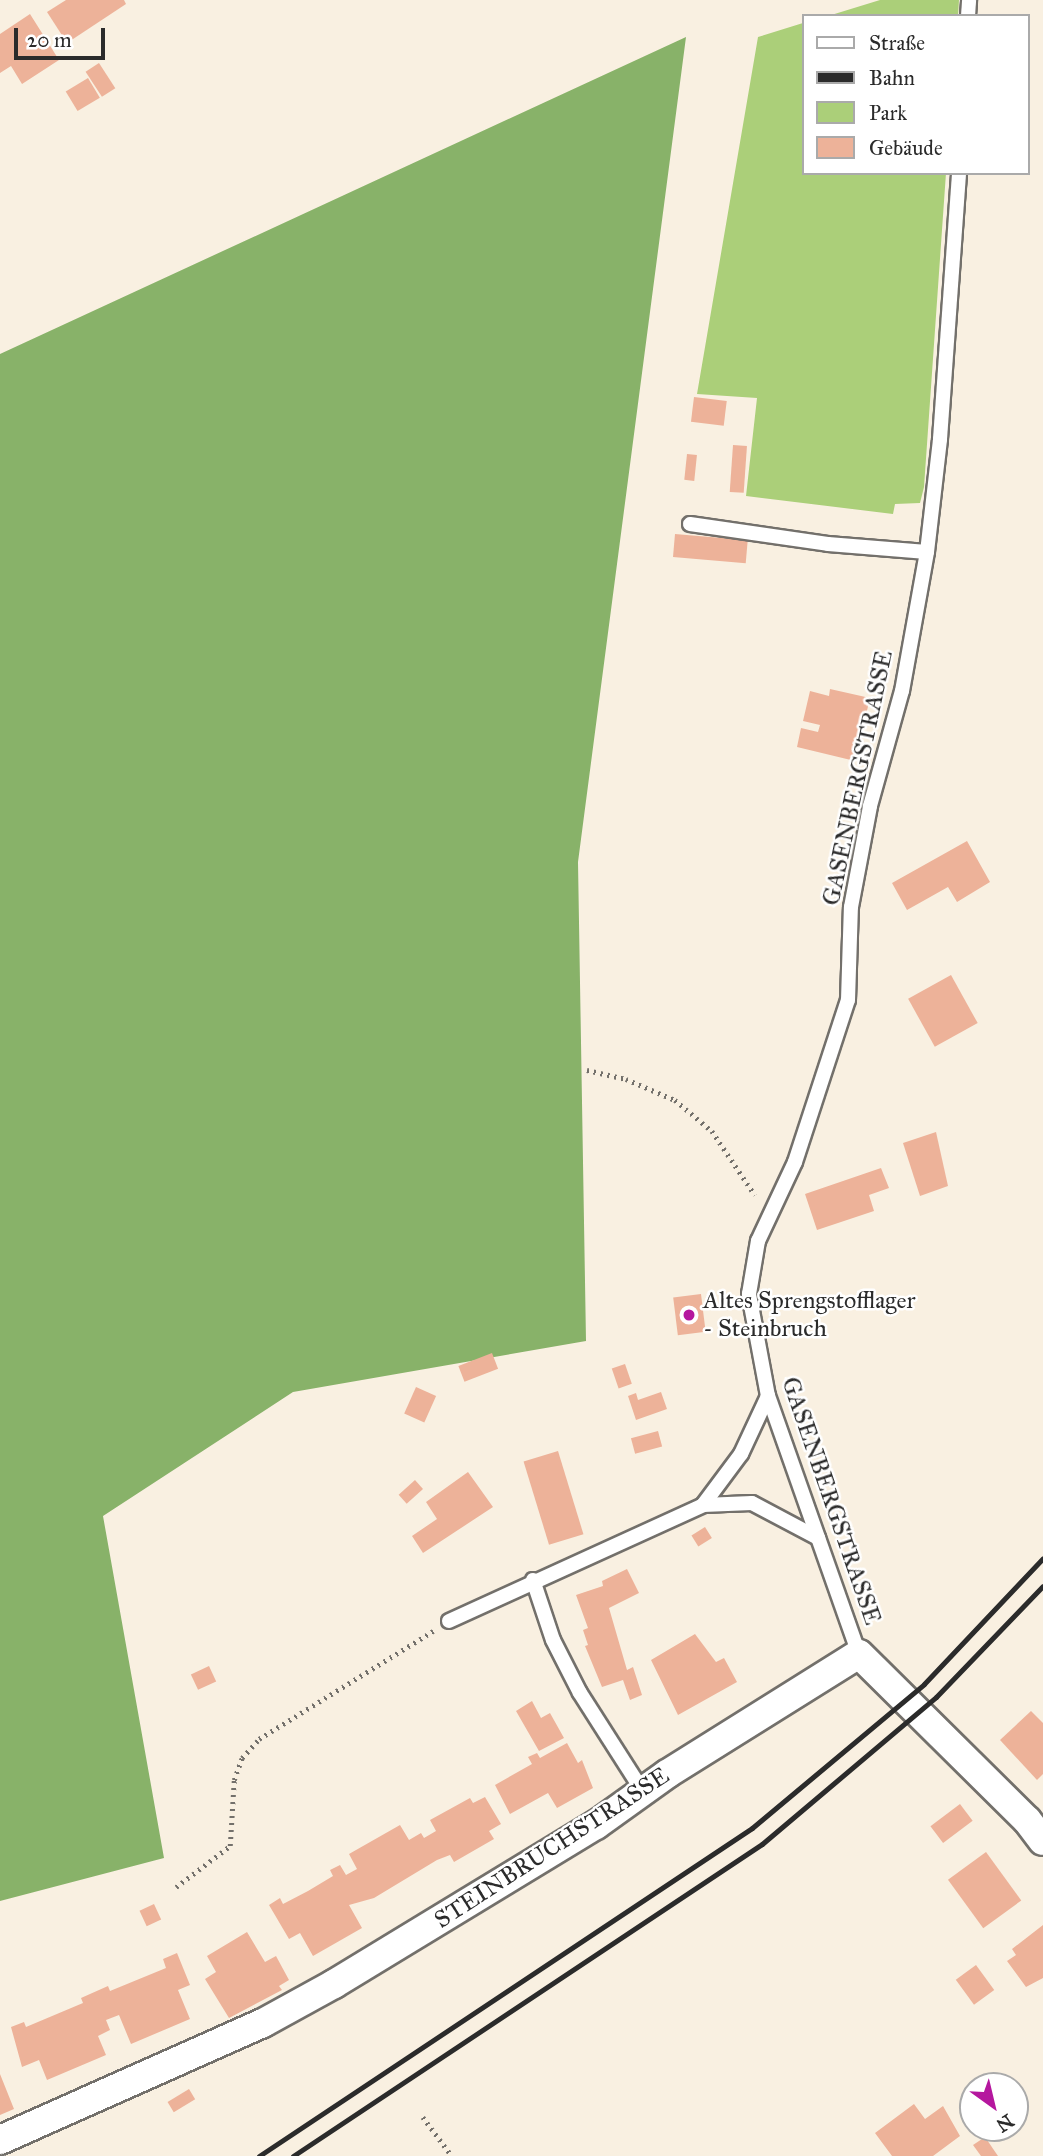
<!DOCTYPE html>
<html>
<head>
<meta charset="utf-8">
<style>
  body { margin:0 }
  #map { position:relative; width:1043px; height:2156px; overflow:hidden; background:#f9f0e1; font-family:"IM FELL Great Primer",serif }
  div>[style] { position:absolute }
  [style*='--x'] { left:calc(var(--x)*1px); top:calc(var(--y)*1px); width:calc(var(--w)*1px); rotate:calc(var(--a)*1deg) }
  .green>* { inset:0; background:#abcf79 }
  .forest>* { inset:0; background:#88b269 }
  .building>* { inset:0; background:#edb299; transform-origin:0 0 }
  .path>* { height:4.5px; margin-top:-2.25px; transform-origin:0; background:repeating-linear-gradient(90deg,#73706b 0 2px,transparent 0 7px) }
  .roads { filter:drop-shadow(2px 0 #73706b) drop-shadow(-2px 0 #73706b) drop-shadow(0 2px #73706b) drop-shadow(0 -2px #73706b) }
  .service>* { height:14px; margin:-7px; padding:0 7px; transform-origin:7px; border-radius:7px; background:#fff }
  .minor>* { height:28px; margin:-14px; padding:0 14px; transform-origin:14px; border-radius:14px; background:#fff }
  .rail>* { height:5px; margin:-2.5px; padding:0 2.5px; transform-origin:2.5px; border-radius:2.5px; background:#2b2b2b }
  .dots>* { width:19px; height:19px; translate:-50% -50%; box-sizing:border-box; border:4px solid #fff; border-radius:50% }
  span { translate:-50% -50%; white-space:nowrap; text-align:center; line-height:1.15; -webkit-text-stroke:5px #fff; paint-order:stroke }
  .street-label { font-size:24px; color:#2b2b2b }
  .poi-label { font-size:24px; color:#2b2b2b }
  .left { translate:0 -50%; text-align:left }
  .legend { position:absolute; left:802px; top:14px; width:228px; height:161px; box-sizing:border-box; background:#fff; border:2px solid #aaa; margin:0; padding:9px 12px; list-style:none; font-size:21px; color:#2b2b2b }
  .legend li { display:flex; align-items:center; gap:14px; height:35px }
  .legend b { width:35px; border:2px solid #aaa }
  .north { position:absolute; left:959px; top:2072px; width:70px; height:70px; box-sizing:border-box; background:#fff; border:2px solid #aaa; border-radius:50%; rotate:146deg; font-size:19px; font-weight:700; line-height:28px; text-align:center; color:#2b2b2b }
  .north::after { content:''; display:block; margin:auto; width:24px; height:32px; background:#b5179e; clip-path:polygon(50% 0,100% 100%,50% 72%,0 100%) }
  .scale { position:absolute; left:14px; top:28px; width:91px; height:32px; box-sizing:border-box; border:4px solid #2b2b2b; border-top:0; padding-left:9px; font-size:21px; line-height:24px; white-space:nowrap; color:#2b2b2b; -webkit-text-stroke:5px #fff; paint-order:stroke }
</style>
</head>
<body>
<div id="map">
  <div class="green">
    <i style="clip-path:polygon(880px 0,959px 0,958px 16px,828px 16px)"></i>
    <i style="clip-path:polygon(803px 23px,803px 173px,946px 173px,924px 487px,920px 503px,895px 504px,893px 514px,746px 496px,757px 398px,697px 394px,758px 37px)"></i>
  </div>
  <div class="forest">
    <i style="clip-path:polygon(686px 37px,578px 862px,586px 1341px,293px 1392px,103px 1516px,164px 1858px,0 1901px,0 354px)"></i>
  </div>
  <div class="building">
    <i style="clip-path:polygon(66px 0,124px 0,126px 4px,67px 43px,47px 12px)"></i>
    <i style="clip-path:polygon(30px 14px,59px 60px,22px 84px,11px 66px,0 73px,0 34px)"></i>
    <i style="left:99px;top:63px;width:30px;height:16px;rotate:57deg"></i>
    <i style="left:88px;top:78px;width:23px;height:26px;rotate:59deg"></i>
    <i style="left:694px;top:397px;width:33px;height:25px;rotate:7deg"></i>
    <i style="left:733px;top:445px;width:14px;height:47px;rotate:4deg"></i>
    <i style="left:687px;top:454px;width:10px;height:26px;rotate:6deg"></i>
    <i style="left:675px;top:534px;width:73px;height:23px;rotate:5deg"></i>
    <i style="clip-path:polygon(830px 689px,870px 698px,855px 761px,797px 747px,801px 728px,818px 732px,820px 725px,803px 721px,810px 691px,829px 696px)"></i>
    <i style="clip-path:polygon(967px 841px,990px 882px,957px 902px,948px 887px,907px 910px,892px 883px)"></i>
    <i style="left:951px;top:975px;width:55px;height:49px;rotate:61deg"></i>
    <i style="clip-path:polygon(936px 1132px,948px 1186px,920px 1196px,903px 1143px)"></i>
    <i style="clip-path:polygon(881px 1168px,889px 1188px,869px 1195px,874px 1211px,817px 1230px,805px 1194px)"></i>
    <i style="left:701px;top:1294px;width:38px;height:28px;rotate:83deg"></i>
    <i style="left:492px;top:1353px;width:17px;height:36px;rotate:69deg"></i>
    <i style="left:625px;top:1364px;width:21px;height:14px;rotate:71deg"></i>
    <i style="left:416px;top:1387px;width:22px;height:29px;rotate:24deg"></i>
    <i style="clip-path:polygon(661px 1392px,667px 1409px,636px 1420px,628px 1396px,636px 1393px,638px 1400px)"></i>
    <i style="left:658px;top:1431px;width:16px;height:28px;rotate:75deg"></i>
    <i style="left:558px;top:1451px;width:87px;height:36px;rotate:73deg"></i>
    <i style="clip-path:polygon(468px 1472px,493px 1507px,423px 1553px,412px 1536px,437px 1519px,426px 1502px)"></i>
    <i style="left:415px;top:1480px;width:12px;height:22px;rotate:48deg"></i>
    <i style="left:705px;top:1527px;width:13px;height:16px;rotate:58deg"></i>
    <i style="clip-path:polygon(627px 1569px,639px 1593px,609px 1608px,627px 1670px,633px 1667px,642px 1695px,630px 1700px,623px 1680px,602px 1687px,585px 1646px,588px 1645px,583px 1630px,588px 1628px,576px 1595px,603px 1586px,602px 1581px)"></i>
    <i style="clip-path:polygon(695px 1634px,716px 1662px,724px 1658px,737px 1682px,678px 1715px,651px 1660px)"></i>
    <i style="left:209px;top:1666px;width:17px;height:20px;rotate:65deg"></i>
    <i style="clip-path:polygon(532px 1701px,541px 1718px,550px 1713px,564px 1738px,539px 1751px,516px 1711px)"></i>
    <i style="clip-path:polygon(1031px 1711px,1043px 1723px,1043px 1774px,1037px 1780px,1000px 1740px)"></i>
    <i style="clip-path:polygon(567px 1743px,578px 1763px,582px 1760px,593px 1788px,557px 1808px,548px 1793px,510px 1814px,495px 1785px,532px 1764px,528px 1757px,537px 1753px,540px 1758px)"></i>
    <i style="clip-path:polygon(485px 1797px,501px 1824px,489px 1831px,494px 1839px,454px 1862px,450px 1855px,437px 1860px,374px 1898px,349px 1905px,362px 1928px,313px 1956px,300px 1933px,289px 1939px,269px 1905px,280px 1898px,283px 1904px,308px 1891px,333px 1876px,330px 1870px,340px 1865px,346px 1875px,357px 1869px,349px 1854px,400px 1825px,409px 1840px,421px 1833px,424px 1838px,436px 1831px,430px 1820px,470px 1798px,473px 1803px)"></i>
    <i style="left:960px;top:1804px;width:21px;height:37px;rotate:53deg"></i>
    <i style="left:986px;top:1852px;width:60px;height:47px;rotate:54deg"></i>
    <i style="left:154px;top:1904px;width:17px;height:16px;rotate:65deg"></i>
    <i style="clip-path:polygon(1043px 1925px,1043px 1978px,1026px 1987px,1007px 1961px,1016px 1955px,1012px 1949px)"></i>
    <i style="clip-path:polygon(247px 1932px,265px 1962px,276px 1956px,289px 1980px,279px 1986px,282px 1990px,229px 2018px,205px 1979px,216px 1972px,207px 1956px)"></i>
    <i style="clip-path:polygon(177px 1953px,190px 1985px,178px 1990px,190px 2019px,131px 2044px,119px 2015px,106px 2020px,110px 2030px,98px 2036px,106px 2055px,47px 2080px,39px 2060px,22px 2067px,11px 2027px,24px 2022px,26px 2027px,83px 2003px,81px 1998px,108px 1986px,110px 1991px,166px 1968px,163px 1959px)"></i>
    <i style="left:976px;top:1965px;width:31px;height:25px;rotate:54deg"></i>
    <i style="clip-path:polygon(0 2074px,14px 2109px,0 2115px)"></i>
    <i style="left:189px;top:2089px;width:12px;height:25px;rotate:59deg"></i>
    <i style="clip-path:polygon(914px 2104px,925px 2119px,943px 2106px,960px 2136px,933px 2156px,892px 2156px,875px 2133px)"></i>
    <i style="clip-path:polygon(985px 2137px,998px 2156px,981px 2156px,973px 2145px)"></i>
  </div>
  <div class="path">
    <i style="--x:587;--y:1070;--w:40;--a:13"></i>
    <i style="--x:626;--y:1079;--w:53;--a:23.2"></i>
    <i style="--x:675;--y:1100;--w:48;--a:40"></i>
    <i style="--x:712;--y:1131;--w:77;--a:56.1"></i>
    <i style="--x:176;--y:1887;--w:68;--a:-37.2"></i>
    <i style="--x:230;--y:1846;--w:66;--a:-86.5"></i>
    <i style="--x:234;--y:1780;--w:23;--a:-70"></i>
    <i style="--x:242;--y:1758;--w:25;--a:-48"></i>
    <i style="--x:259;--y:1739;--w:205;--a:-31.8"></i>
    <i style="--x:423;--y:2117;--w:49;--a:53.4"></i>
  </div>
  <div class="roads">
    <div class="service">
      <i style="--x:968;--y:16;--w:16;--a:-86"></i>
      <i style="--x:690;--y:524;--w:139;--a:8.2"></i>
      <i style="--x:828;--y:544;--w:99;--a:4.6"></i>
      <i style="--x:703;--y:1505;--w:64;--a:-53.3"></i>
      <i style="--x:741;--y:1454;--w:64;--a:-65"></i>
      <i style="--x:533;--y:1580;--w:63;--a:71.6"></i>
      <i style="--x:553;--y:1640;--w:59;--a:63"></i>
      <i style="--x:580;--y:1693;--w:119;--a:57.4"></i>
      <i style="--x:449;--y:1621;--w:279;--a:-24.5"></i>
      <i style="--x:703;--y:1505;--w:49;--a:-2.3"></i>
      <i style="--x:752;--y:1503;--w:75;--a:27.9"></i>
      <i style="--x:859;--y:1654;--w:274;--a:-109.4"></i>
      <i style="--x:768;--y:1396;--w:104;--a:-100.6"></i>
      <i style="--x:749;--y:1294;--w:54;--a:-80.4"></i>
      <i style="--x:758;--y:1241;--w:87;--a:-64.9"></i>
      <i style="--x:795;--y:1162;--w:170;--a:-71.9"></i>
      <i style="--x:848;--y:1000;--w:93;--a:-88.2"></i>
      <i style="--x:851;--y:907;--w:103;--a:-79.3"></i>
      <i style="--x:870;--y:806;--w:119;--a:-74.5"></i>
      <i style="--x:902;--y:691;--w:141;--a:-79.8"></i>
      <i style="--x:927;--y:552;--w:114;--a:-83.4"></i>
      <i style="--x:940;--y:439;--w:267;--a:-85.9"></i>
    </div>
    <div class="minor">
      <i style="--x:0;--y:2140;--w:288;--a:-24"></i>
      <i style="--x:263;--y:2023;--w:81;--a:-28.8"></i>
      <i style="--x:334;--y:1984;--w:306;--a:-31.3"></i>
      <i style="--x:596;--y:1825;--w:87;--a:-35.7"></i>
      <i style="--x:667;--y:1774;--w:226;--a:-32"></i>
      <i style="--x:859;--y:1654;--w:236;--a:44.7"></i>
      <i style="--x:1027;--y:1820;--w:26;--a:53"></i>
    </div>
  </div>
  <div class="rail">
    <i style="--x:259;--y:2156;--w:592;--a:-33.64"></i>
    <i style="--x:752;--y:1828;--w:224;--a:-39.9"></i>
    <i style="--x:924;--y:1684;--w:173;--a:-46.6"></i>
    <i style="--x:293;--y:2156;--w:563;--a:-33.63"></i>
    <i style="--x:762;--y:1844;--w:228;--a:-40.2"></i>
    <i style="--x:936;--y:1697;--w:154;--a:-46.1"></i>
  </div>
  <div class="dots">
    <i style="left:689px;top:1315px;background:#b5179e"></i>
  </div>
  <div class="street-label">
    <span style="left:858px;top:778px;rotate:-78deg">GASENBERGSTRASSE</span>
    <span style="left:831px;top:1501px;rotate:71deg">GASENBERGSTRASSE</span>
    <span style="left:552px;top:1848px;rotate:-33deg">STEINBRUCHSTRASSE</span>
  </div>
  <div class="poi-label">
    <span class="left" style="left:703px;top:1315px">Altes Sprengstofflager<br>- Steinbruch</span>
  </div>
  <ul class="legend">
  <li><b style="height:9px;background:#fff"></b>Straße</li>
  <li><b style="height:9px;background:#2b2b2b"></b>Bahn</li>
  <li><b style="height:19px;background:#abcf79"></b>Park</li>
  <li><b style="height:19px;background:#edb299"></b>Gebäude</li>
  </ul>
  <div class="north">N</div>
  <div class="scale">20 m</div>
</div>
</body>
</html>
